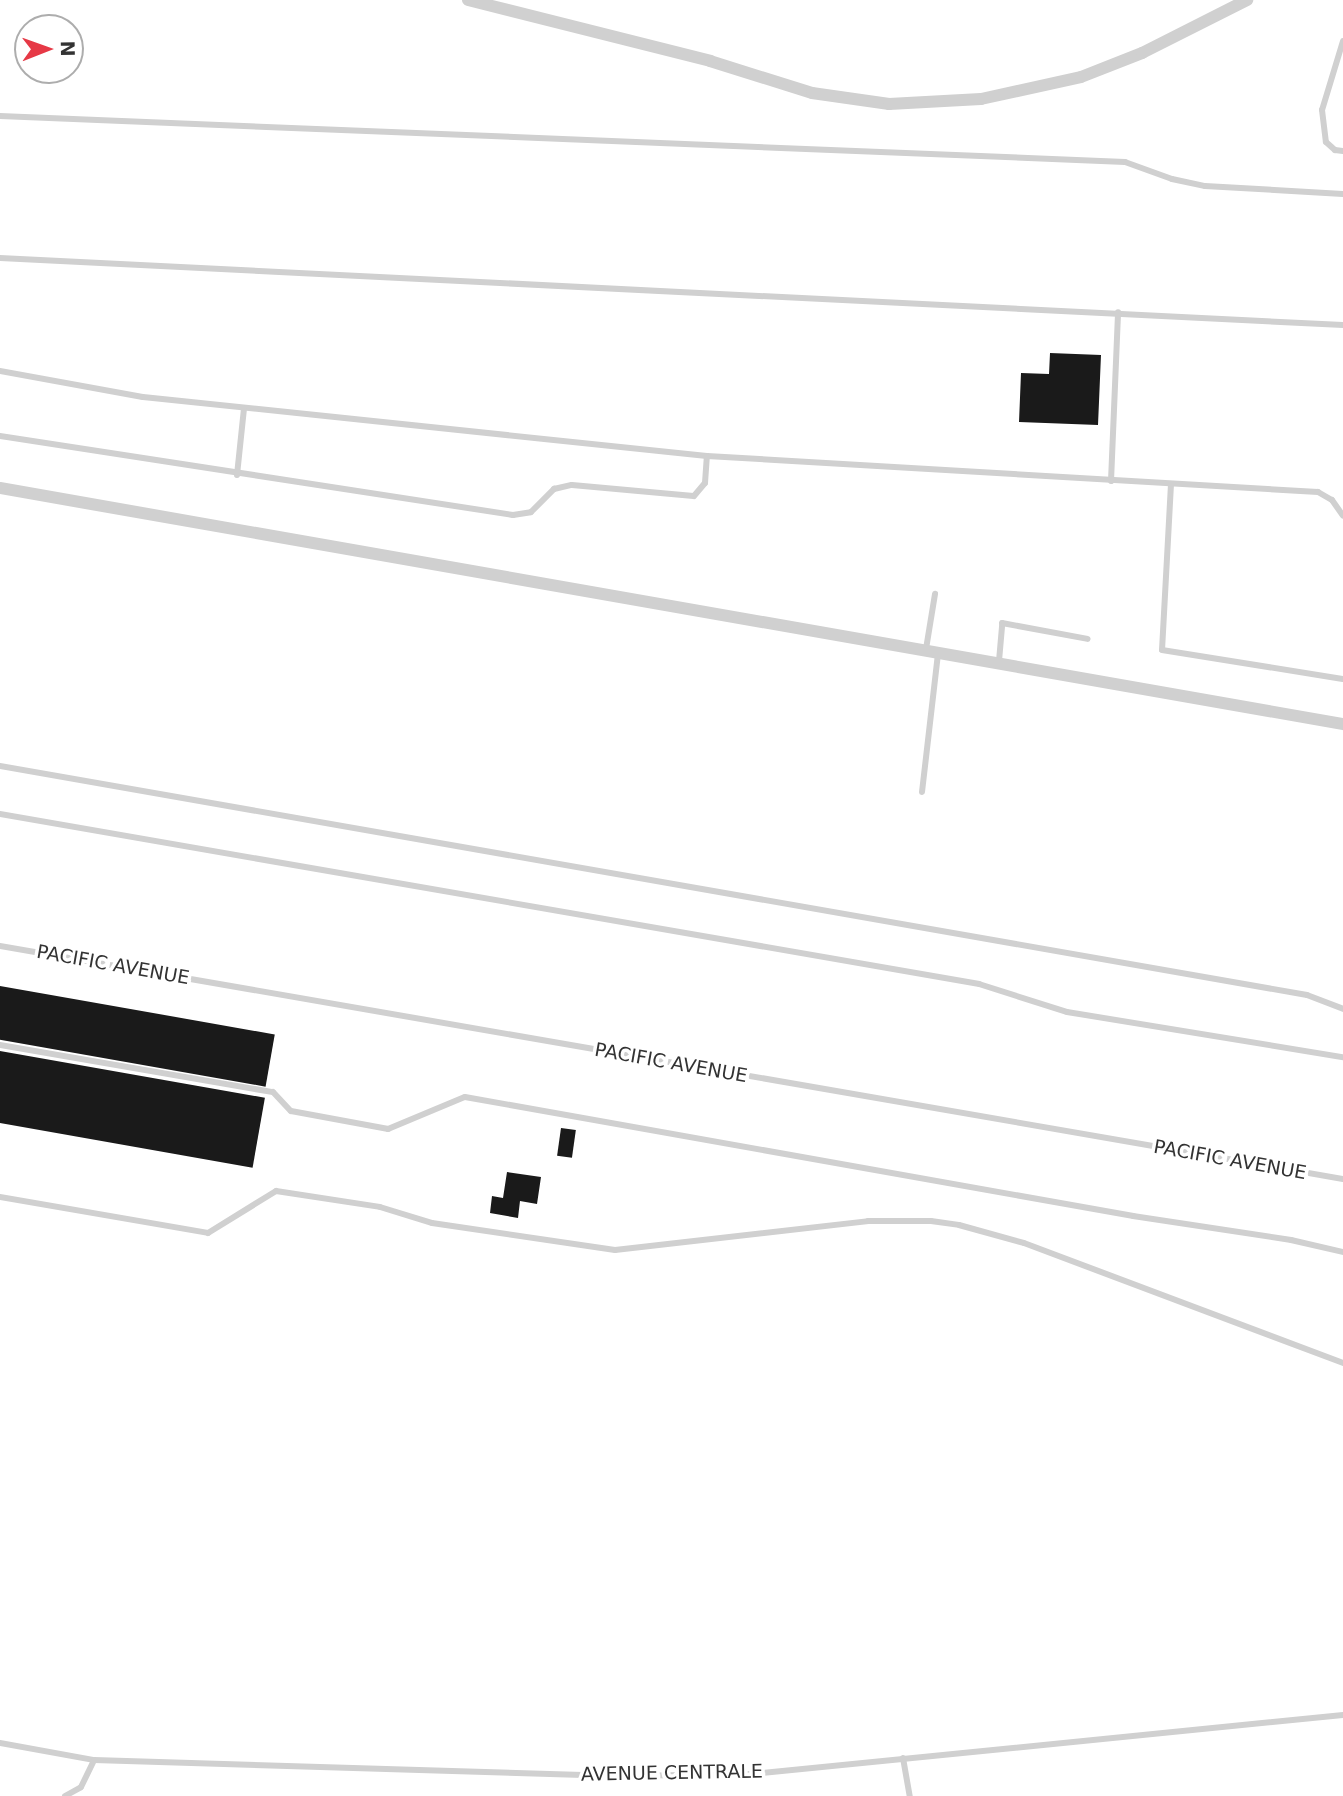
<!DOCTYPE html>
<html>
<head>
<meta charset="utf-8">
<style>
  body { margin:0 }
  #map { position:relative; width:1343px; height:1796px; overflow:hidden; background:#fff; font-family:"DejaVu Sans",sans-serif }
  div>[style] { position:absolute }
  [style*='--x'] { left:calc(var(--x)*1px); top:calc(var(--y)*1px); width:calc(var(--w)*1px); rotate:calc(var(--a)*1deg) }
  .building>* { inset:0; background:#1a1a1a; transform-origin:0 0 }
  .service>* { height:6px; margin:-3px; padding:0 3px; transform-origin:3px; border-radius:3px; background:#d0d0d0 }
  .minor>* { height:12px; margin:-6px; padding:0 6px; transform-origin:6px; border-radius:6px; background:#d0d0d0 }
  span { translate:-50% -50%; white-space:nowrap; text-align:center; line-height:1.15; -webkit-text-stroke:7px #fff; paint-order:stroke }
  .street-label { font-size:19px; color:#333 }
  .north { position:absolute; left:14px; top:14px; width:70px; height:70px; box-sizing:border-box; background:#fff; border:2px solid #adadad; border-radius:50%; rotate:89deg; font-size:19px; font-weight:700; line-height:28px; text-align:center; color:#333 }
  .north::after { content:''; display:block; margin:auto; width:24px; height:32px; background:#e63946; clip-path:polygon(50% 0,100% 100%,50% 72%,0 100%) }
</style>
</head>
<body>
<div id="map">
  <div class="building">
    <i style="clip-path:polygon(1050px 353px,1101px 355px,1098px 425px,1019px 422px,1021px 373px,1049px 374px)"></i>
    <i style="left:0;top:986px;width:279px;height:53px;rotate:10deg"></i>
    <i style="left:0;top:1051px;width:269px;height:71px;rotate:10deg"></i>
    <i style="left:561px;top:1128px;width:15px;height:28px;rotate:8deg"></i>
    <i style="clip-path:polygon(507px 1172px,541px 1177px,537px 1204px,520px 1201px,518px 1218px,490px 1213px,492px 1196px,503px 1198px)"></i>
  </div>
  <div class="service">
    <i style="--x:1343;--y:41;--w:72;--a:106.9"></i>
    <i style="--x:1322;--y:110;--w:32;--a:83"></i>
    <i style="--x:1326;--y:142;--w:12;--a:42"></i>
    <i style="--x:1335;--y:150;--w:8;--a:7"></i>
    <i style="--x:0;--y:116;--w:1126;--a:2.34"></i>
    <i style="--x:1125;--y:162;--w:50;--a:19.9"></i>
    <i style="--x:1172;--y:179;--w:34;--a:12"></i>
    <i style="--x:1205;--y:186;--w:138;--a:3.3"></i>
    <i style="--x:0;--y:258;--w:1345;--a:2.86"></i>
    <i style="--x:0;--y:371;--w:145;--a:10.3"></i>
    <i style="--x:143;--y:397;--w:567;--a:5.97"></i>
    <i style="--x:707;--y:456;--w:612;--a:3.37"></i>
    <i style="--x:1318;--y:492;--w:16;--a:30"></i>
    <i style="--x:1332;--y:500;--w:19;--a:55"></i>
    <i style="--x:0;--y:436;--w:519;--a:8.75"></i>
    <i style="--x:513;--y:515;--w:18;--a:-9"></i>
    <i style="--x:531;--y:512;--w:33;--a:-45"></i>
    <i style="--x:554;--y:489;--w:18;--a:-13"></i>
    <i style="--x:572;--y:485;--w:122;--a:5.2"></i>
    <i style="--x:694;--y:496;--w:17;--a:-50"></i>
    <i style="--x:705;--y:483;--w:27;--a:-86"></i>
    <i style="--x:237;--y:475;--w:67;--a:-84"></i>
    <i style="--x:1111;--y:481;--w:169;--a:-87.6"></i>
    <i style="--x:1171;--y:484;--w:166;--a:93.1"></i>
    <i style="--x:1162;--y:650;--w:183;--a:9.1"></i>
    <i style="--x:926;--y:649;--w:56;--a:-80.7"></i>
    <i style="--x:999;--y:661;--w:38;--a:-85"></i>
    <i style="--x:1002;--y:623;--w:87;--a:10.5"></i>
    <i style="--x:0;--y:766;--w:1327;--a:9.94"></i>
    <i style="--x:1307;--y:995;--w:39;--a:21"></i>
    <i style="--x:922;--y:792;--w:140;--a:-83.4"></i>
    <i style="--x:0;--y:814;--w:994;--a:9.85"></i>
    <i style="--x:979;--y:984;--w:92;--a:17.7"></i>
    <i style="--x:1067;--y:1012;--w:280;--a:9.3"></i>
    <i style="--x:0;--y:946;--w:1363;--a:9.84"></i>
    <i style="--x:0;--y:1045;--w:277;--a:9.8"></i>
    <i style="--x:273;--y:1092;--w:26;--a:47"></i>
    <i style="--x:291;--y:1111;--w:99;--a:10.5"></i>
    <i style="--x:388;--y:1129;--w:83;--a:-22.6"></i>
    <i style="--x:465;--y:1097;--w:679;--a:10.1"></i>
    <i style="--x:1133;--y:1216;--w:160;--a:8.6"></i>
    <i style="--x:1291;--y:1240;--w:53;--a:13"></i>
    <i style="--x:0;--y:1197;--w:211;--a:9.8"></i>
    <i style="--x:208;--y:1233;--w:80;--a:-31.7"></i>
    <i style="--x:276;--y:1191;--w:105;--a:8.7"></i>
    <i style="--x:380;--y:1207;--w:54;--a:17.1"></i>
    <i style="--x:432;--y:1223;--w:185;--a:8.4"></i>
    <i style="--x:615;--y:1250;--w:255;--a:-6.5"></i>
    <i style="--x:868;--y:1221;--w:63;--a:0"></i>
    <i style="--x:931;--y:1221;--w:28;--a:8"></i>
    <i style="--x:959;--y:1225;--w:67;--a:15.5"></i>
    <i style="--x:1024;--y:1243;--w:341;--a:20.6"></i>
    <i style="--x:0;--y:1743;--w:96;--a:10.3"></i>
    <i style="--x:94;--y:1760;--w:523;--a:1.75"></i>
    <i style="--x:617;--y:1776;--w:136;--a:-0.8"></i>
    <i style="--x:753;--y:1774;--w:593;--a:-5.71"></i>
    <i style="--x:903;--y:1758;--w:39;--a:80"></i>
    <i style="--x:65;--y:1796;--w:18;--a:-29"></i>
    <i style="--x:81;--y:1787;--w:30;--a:-64"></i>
  </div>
  <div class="minor">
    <i style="--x:468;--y:0;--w:250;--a:14.1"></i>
    <i style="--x:710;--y:61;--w:107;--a:17.4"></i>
    <i style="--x:812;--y:93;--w:78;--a:8.1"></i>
    <i style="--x:889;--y:104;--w:92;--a:-3.1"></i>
    <i style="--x:981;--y:99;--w:102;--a:-12.4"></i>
    <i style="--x:1081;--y:77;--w:66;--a:-21.5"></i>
    <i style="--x:1142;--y:53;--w:118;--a:-26.8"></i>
    <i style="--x:0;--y:488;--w:1364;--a:9.97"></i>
  </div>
  <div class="street-label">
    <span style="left:113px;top:965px;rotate:10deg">PACIFIC AVENUE</span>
    <span style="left:671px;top:1063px;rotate:10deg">PACIFIC AVENUE</span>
    <span style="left:1230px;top:1160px;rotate:10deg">PACIFIC AVENUE</span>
    <span style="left:672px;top:1773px;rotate:-1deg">AVENUE CENTRALE</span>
  </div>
  <div class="north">N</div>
</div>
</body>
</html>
